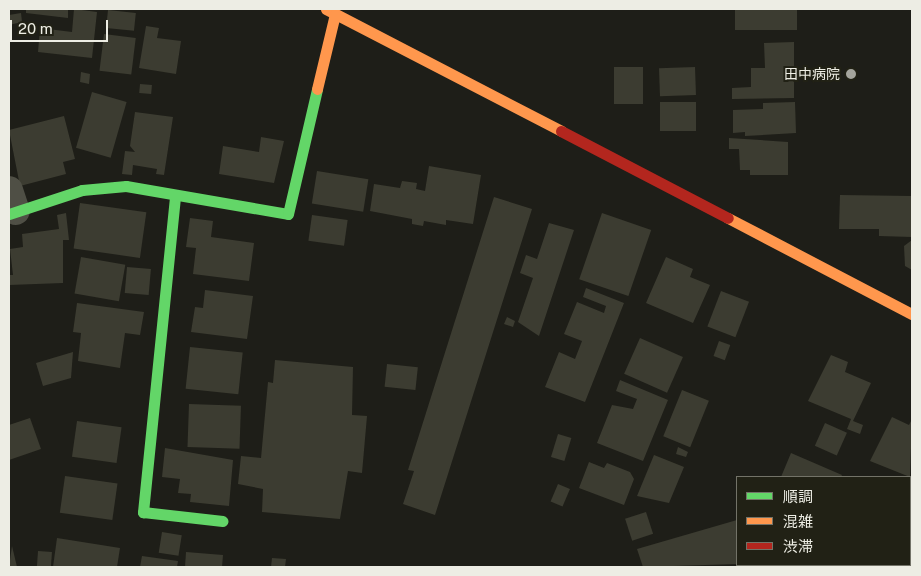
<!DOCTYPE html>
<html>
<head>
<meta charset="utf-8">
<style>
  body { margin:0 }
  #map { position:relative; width:921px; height:576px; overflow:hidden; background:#1e1e18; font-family:"Public Sans","Noto Sans JP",sans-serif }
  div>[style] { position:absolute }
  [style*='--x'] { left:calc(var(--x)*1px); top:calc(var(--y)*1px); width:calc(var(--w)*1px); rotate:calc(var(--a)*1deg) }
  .building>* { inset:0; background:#3c3c31; transform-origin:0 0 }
  .street>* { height:28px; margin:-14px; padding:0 14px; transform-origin:14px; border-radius:14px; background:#4f4f45 }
  .fast>* { height:11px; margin:-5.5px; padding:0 5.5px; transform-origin:5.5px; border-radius:5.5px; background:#63d668 }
  .slow>* { height:11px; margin:-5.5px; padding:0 5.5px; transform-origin:5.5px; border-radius:5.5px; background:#ff974d }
  .jam>* { height:11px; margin:-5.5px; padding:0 5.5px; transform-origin:5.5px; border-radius:5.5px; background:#b3261e }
  .dots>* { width:14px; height:14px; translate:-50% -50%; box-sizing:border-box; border:2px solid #212115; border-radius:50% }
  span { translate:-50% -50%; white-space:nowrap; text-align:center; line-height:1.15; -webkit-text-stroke:4px #212115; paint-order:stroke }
  .poi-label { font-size:14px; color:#edede4 }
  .right { translate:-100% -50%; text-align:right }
  .frame { position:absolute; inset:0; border:10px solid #edede4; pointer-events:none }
  .legend { position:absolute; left:736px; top:476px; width:175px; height:90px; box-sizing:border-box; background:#212115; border:1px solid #737368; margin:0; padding:6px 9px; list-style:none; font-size:15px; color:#edede4 }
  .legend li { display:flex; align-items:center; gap:10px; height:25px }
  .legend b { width:25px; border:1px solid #737368 }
  .scale { position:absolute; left:10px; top:20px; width:98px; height:22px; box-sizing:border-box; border:2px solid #edede4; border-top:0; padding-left:6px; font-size:15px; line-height:18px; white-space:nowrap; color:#edede4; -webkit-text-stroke:4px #212115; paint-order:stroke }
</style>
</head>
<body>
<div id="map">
  <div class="building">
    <i style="clip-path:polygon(26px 9px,68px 9px,68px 18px,26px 13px)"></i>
    <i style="clip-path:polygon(74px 9px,97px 12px,92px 58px,38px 52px,40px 28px,72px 32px)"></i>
    <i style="left:735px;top:9px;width:62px;height:21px"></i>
    <i style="left:108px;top:10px;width:28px;height:18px;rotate:6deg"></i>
    <i style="clip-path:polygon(21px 13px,22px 22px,9px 25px,9px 15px)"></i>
    <i style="clip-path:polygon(146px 26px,159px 28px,157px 38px,181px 41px,176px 74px,139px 68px)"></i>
    <i style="left:104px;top:34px;width:32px;height:37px;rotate:7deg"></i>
    <i style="clip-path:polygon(794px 42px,794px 98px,732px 99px,732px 88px,751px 87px,751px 68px,765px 68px,764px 43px)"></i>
    <i style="left:614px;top:67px;width:29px;height:37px"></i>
    <i style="left:695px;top:67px;width:28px;height:36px;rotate:88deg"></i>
    <i style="clip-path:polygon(81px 72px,90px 74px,89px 84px,80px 82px)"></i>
    <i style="left:140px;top:84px;width:12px;height:9px;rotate:5deg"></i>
    <i style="left:92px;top:92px;width:36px;height:58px;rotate:16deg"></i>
    <i style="left:660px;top:102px;width:36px;height:29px"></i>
    <i style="clip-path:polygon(795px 102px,796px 133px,745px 136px,745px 132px,733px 133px,733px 110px,763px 109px,763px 103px)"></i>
    <i style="clip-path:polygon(135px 112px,173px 117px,164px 175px,156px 174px,157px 169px,133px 165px,132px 175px,122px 174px,125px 151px,135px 152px,130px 146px)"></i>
    <i style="clip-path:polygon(64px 116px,75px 159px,63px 162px,66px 174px,20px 186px,9px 130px)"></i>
    <i style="clip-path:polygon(261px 137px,284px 141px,274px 183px,219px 174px,223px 146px,259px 152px)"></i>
    <i style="clip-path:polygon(729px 138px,788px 142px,788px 175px,750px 175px,750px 170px,740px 170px,739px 149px,729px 149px)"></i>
    <i style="clip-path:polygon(429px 166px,481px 175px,473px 224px,446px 220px,446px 225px,424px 221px,423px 226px,412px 224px,412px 219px,370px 211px,374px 184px,400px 188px,402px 181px,417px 183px,416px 189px,425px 191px)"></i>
    <i style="left:317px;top:171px;width:52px;height:33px;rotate:9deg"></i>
    <i style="clip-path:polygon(840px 195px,912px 196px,912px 237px,879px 236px,879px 229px,839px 229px)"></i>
    <i style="clip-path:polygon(494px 197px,532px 209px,435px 515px,403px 504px,414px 471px,408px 470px)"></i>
    <i style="left:80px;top:203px;width:67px;height:46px;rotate:8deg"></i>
    <i style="clip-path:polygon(66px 213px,69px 240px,63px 240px,63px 283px,9px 285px,9px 275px,13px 275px,10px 249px,23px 247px,22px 234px,59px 229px,57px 215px)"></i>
    <i style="left:602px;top:213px;width:52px;height:70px;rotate:19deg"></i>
    <i style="left:312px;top:215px;width:36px;height:26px;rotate:8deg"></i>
    <i style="clip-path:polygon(190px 218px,213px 221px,211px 237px,254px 243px,249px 281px,193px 274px,196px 248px,186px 247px)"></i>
    <i style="clip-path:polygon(549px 223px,574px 230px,539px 336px,518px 322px,533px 278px,520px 273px,526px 255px,537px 259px)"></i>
    <i style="clip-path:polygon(912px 240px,912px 270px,905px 266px,904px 246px)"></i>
    <i style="left:81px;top:257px;width:45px;height:37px;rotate:10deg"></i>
    <i style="clip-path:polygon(666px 257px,693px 269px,690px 277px,710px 285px,693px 323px,646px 303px)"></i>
    <i style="left:127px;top:267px;width:24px;height:26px;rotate:5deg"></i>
    <i style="clip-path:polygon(586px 288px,624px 303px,585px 402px,545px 387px,559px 352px,575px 359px,582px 341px,564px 334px,577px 302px,604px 313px,606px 306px,583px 297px)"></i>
    <i style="clip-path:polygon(205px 290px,253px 296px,247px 339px,191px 332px,195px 307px,203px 308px)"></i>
    <i style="left:721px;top:291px;width:30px;height:38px;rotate:21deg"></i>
    <i style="clip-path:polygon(77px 303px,144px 312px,140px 335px,125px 333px,120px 368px,78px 361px,81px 333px,73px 332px)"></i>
    <i style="clip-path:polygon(507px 317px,515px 321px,513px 327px,504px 324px)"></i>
    <i style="left:640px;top:338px;width:47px;height:39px;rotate:24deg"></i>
    <i style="left:719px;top:341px;width:12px;height:16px;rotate:20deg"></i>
    <i style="left:190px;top:347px;width:53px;height:42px;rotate:6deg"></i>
    <i style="clip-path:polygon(73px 352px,71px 378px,43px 386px,36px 363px)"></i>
    <i style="clip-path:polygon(831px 355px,848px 362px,845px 372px,871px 383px,853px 421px,863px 425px,860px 434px,847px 429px,851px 419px,808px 401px)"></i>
    <i style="clip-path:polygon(275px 360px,353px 367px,352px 415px,367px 416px,362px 473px,348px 471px,340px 519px,262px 512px,263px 489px,238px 484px,241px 456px,261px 458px,268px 382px,273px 383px)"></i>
    <i style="left:387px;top:364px;width:31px;height:23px;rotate:6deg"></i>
    <i style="clip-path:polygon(620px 380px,668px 400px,643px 461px,597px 443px,612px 405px,633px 409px,637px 399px,616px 391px)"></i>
    <i style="left:682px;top:390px;width:29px;height:50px;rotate:22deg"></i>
    <i style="left:189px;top:404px;width:52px;height:43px;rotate:2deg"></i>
    <i style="clip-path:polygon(892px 417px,909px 425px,912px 419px,910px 477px,870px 461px)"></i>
    <i style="clip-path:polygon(30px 418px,41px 449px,9px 460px,9px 425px)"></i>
    <i style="left:77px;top:421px;width:45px;height:36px;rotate:8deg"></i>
    <i style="left:825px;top:423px;width:24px;height:25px;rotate:24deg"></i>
    <i style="left:558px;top:434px;width:14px;height:24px;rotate:17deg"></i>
    <i style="clip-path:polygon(678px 447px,688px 452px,686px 457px,676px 454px)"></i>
    <i style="clip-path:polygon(165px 448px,233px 460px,229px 506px,190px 502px,191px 494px,178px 493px,180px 479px,162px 477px)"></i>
    <i style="clip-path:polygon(791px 453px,842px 475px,841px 477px,781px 477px)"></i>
    <i style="clip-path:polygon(654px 455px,684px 467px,669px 503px,637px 496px)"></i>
    <i style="clip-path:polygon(589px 462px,604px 468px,607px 463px,630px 472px,634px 479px,624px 505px,579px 488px)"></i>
    <i style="clip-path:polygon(912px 475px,912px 496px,910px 495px)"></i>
    <i style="left:65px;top:476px;width:53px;height:37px;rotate:8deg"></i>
    <i style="left:558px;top:484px;width:13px;height:19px;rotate:23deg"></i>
    <i style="left:910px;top:510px;width:2px;height:16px;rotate:27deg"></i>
    <i style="left:646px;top:512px;width:23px;height:22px;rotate:72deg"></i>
    <i style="clip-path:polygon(737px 520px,737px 564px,643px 567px,637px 549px)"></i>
    <i style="left:162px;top:532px;width:20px;height:21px;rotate:9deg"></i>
    <i style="clip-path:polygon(57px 538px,120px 548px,117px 567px,53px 567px)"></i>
    <i style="clip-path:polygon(910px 544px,912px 567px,849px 566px,910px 565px)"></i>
    <i style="clip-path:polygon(12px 546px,17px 567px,9px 567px)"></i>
    <i style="left:38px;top:551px;width:14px;height:16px;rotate:4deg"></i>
    <i style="clip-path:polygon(186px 552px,223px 555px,222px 567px,185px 567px)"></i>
    <i style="clip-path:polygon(142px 556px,178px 561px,177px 567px,140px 567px)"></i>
    <i style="clip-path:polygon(272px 558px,286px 559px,285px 567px,271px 567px)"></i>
  </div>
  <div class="street">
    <i style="--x:9;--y:190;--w:22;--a:72"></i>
  </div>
  <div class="fast">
    <i style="--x:175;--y:197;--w:317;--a:95.8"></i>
    <i style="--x:143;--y:512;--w:80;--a:6.5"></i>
    <i style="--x:9;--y:214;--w:77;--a:-18.2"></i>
    <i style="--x:82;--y:190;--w:44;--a:-5.2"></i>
    <i style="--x:126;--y:186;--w:164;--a:9.8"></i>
    <i style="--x:288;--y:214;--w:128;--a:-76.9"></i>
  </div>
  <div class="slow">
    <i style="--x:326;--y:9;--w:265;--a:27.4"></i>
    <i style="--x:317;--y:89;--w:77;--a:-76.5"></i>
    <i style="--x:728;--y:218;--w:208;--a:27.6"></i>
  </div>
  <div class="jam">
    <i style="--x:561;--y:131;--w:188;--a:27.5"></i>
  </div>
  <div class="dots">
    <i style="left:851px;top:74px;background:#a5a59d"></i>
  </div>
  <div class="poi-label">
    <span class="right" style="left:840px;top:74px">田中病院</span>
  </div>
  <div class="frame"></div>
  <ul class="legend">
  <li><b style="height:6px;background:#63d668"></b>順調</li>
  <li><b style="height:6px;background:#ff974d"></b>混雑</li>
  <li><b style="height:6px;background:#b3261e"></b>渋滞</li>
  </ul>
  <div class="scale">20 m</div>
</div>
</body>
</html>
